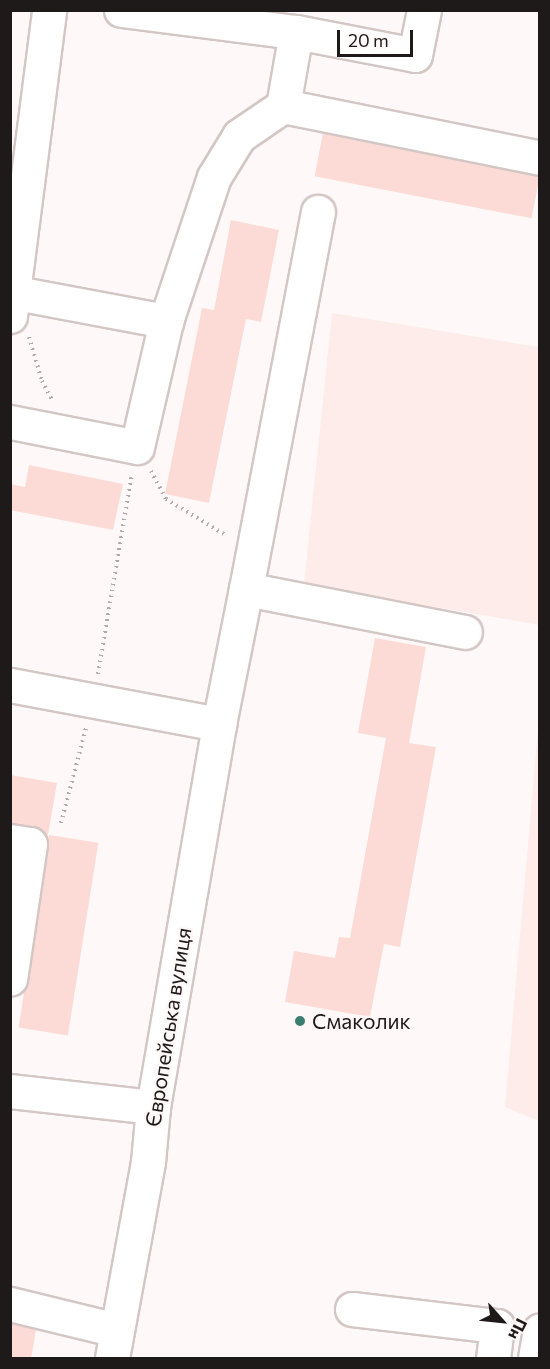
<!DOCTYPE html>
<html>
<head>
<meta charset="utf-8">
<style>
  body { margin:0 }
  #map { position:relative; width:550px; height:1369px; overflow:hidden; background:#fef9f8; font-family:Commissioner,sans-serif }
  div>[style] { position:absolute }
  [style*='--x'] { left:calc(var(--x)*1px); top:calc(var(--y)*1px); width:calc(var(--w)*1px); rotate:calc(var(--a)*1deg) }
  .built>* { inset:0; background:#fdece9 }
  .building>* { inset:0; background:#fcdbd6; transform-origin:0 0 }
  .path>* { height:4px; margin-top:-2px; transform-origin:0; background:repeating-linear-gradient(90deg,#afaaa9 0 1.5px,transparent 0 6px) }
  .roads { filter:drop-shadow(2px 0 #d3c7c5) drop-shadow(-2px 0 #d3c7c5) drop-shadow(0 2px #d3c7c5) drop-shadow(0 -2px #d3c7c5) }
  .minor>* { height:33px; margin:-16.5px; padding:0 16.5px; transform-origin:16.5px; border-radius:16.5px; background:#fff }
  .dots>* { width:16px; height:16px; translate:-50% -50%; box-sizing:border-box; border:3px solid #fef9f8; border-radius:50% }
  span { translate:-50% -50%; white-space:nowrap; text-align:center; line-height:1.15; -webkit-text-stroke:4.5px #fef9f8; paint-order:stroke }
  .poi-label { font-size:21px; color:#1e1a19 }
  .left { translate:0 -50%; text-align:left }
  .street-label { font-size:21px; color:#1e1a19 }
  .frame { position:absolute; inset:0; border:12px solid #1e1a19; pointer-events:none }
  .north { position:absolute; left:472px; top:1291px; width:60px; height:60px; -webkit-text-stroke:4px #fef9f8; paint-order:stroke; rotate:117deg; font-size:16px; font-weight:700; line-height:24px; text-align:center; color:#1e1a19 }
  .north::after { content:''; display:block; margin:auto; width:21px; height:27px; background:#1e1a19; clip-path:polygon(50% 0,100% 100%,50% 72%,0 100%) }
  .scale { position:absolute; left:337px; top:30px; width:76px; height:27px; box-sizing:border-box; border:3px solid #1e1a19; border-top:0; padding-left:8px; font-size:18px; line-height:21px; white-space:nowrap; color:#1e1a19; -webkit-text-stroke:4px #fef9f8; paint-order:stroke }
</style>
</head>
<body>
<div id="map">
  <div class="built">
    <i style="clip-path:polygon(332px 313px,539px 347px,539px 625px,304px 584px)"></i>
    <i style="clip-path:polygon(539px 718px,540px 1121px,539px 1121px,505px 1107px)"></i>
  </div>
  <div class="building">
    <i style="left:323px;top:133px;width:221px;height:44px;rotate:11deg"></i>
    <i style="clip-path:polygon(231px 220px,279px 230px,261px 322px,246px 319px,209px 503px,165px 494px,202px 308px,214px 310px)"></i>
    <i style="clip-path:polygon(29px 465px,123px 484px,113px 530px,10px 510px,10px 484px,25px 487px)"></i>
    <i style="clip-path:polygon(375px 638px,426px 647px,409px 743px,436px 747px,400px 947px,384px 944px,370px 1017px,285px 1002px,294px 951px,335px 958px,339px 937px,350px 938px,386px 738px,358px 733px)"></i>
    <i style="clip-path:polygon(10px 775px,57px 783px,48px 835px,33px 826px,10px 823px)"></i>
    <i style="left:49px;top:835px;width:50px;height:195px;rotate:9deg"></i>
    <i style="clip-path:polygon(10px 1323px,36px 1330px,31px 1359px,10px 1359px)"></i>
  </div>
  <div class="path">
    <i style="--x:29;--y:337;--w:46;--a:73.5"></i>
    <i style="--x:42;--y:381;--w:21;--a:62"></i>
    <i style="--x:151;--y:471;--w:32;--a:62"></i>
    <i style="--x:166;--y:499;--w:71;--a:31.2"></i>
    <i style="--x:98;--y:674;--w:203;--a:-80.4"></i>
    <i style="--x:61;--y:823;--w:98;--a:-75.3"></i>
  </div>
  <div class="roads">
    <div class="minor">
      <i style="--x:121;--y:10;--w:176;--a:7.2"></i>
      <i style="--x:296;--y:32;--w:121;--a:10.9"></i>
      <i style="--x:415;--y:55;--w:46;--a:-78.7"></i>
      <i style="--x:283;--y:106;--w:75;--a:-80"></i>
      <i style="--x:16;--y:293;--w:153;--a:10.6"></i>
      <i style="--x:166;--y:321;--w:152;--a:-71.6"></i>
      <i style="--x:214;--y:177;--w:48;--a:-58.6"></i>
      <i style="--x:239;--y:136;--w:53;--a:-34.3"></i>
      <i style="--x:283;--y:106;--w:262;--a:11.4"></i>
      <i style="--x:10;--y:316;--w:308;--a:-82.7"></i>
      <i style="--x:10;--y:422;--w:129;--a:11.1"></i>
      <i style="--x:137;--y:447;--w:129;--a:-77"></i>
      <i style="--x:246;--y:589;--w:384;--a:-79.2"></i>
      <i style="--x:10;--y:685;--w:213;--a:10.6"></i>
      <i style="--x:10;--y:841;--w:20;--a:9"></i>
      <i style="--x:30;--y:844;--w:136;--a:98.4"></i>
      <i style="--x:10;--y:1091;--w:144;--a:6.4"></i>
      <i style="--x:10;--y:1304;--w:110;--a:13.7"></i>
      <i style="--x:352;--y:1309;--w:146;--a:6.7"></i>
      <i style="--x:497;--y:1326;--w:32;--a:97"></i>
      <i style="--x:112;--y:1358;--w:199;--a:-79.6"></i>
      <i style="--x:148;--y:1162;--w:55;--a:-84.8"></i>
      <i style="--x:153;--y:1107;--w:389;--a:-80.2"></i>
      <i style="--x:219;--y:724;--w:138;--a:-78.7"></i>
      <i style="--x:246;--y:589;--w:223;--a:11.1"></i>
      <i style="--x:535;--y:1358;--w:28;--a:-80"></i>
    </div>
  </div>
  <div class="dots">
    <i style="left:300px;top:1021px;background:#3b7e6f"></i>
  </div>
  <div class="poi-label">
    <span class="left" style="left:312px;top:1021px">Смаколик</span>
  </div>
  <div class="street-label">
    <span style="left:168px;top:1027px;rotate:-81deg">Європейська вулиця</span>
  </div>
  <div class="frame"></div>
  <div class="north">Пн</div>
  <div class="scale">20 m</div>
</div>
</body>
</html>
